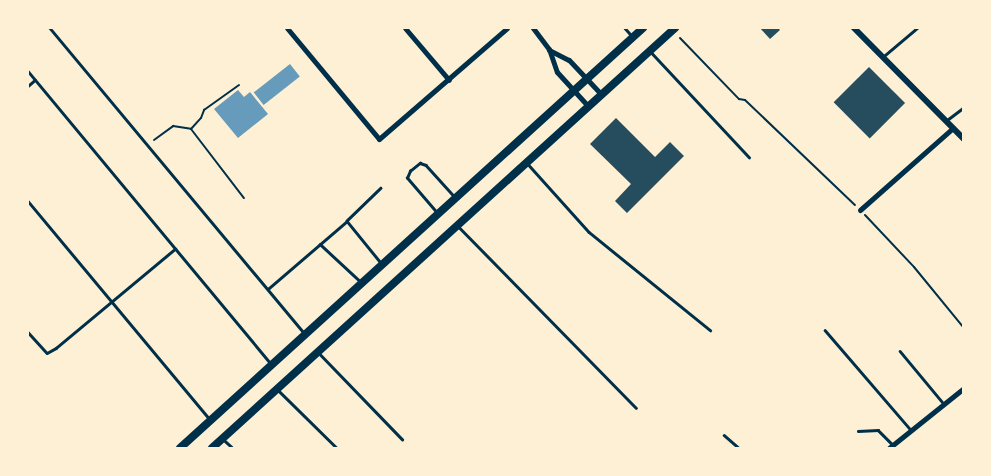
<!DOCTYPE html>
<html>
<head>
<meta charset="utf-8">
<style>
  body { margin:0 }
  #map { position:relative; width:991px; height:476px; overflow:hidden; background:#fdf0d5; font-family:Montserrat,sans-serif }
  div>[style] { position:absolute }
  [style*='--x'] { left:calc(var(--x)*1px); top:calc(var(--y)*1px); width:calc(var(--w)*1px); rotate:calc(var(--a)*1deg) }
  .water>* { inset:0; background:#669bbc; transform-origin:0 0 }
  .building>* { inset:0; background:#264d5e; transform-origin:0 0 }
  .path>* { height:2px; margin:-1px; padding:0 1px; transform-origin:1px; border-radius:1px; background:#003049 }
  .service>* { height:2.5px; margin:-1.25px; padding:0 1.25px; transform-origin:1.25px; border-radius:1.25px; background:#003049 }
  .minor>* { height:5px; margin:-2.5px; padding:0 2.5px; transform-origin:2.5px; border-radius:2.5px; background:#003049 }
  .tertiary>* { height:6px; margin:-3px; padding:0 3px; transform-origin:3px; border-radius:3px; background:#003049 }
  .primary>* { height:8px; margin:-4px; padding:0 4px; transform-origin:4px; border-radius:4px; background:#003049 }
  span { translate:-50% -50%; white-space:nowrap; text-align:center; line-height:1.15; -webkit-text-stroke:5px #fdf0d5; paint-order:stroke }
  .frame { position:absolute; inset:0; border:29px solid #fdf0d5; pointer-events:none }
</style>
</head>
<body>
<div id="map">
  <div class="water">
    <i style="left:290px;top:64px;width:16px;height:46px;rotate:52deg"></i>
    <i style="clip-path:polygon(238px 90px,244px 97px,250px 92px,268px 114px,238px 138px,214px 109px)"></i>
  </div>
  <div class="building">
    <i style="clip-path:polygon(760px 28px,778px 28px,780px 30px,770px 39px)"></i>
    <i style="left:869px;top:67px;width:51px;height:50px;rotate:45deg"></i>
    <i style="clip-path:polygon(616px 118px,655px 157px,670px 142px,684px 156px,627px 213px,615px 201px,631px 184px,590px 144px)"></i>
  </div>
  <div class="path">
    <i style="--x:680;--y:38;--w:85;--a:46"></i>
    <i style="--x:739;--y:99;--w:6;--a:9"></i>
    <i style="--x:745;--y:100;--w:152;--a:43.7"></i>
    <i style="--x:191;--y:129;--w:87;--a:52.5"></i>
    <i style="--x:154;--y:140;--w:24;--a:-36"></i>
    <i style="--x:173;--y:126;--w:18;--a:9"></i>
    <i style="--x:191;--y:129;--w:15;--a:-48"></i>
    <i style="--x:201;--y:118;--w:9;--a:-69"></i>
    <i style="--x:204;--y:110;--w:43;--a:-35.5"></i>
    <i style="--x:865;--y:215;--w:71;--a:46.7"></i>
    <i style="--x:914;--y:267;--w:79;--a:50.7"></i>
  </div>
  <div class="service">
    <i style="--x:50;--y:28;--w:398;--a:50.2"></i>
    <i style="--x:625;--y:28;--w:11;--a:49"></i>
    <i style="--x:651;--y:52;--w:144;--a:47"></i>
    <i style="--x:884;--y:56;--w:43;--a:-40.3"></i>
    <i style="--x:28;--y:71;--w:381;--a:50.3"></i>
    <i style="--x:28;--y:86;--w:9;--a:-41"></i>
    <i style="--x:947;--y:120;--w:21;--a:-37"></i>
    <i style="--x:528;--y:164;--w:91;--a:48.1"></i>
    <i style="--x:589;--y:232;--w:156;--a:39"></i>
    <i style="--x:381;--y:188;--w:47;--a:135.9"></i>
    <i style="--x:347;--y:221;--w:55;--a:50.9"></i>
    <i style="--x:28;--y:201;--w:283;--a:50.2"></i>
    <i style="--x:437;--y:213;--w:46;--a:-130.6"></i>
    <i style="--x:407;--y:178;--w:8;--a:-67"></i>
    <i style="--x:410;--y:171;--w:13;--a:-39"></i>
    <i style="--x:420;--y:163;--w:6;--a:18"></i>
    <i style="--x:426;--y:165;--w:42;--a:47.9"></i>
    <i style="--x:459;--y:227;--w:253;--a:45.6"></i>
    <i style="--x:320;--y:244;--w:56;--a:42.8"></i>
    <i style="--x:268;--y:289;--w:104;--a:-40.7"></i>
    <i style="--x:825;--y:330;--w:132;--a:49.3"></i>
    <i style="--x:28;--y:332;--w:28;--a:48"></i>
    <i style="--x:47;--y:353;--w:10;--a:-29"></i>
    <i style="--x:56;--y:348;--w:155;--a:-39.8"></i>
    <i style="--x:900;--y:351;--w:69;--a:50.3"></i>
    <i style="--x:319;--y:353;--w:120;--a:46"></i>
    <i style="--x:278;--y:390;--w:83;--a:44.5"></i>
    <i style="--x:858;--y:431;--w:20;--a:-3"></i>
    <i style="--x:878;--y:430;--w:20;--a:45"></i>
    <i style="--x:724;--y:435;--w:20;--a:41"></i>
    <i style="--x:224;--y:440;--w:12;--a:42"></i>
  </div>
  <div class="minor">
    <i style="--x:287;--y:28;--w:144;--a:50.3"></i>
    <i style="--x:379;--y:139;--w:169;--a:-40.9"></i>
    <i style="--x:405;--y:28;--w:68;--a:49.8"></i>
    <i style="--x:533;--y:28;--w:26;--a:53"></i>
    <i style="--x:549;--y:49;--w:24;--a:71"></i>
    <i style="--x:557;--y:72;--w:46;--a:47.6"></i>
    <i style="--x:549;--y:50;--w:22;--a:27"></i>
    <i style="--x:569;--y:60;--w:47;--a:46.7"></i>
    <i style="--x:860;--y:210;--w:124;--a:-41.4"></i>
    <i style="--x:889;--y:448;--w:96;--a:-38.7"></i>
  </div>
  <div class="tertiary">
    <i style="--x:854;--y:28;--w:156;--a:45.3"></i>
  </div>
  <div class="primary">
    <i style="--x:180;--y:448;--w:625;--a:-42.21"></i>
    <i style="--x:212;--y:448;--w:625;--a:-42.21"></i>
  </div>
  <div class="frame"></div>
</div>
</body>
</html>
